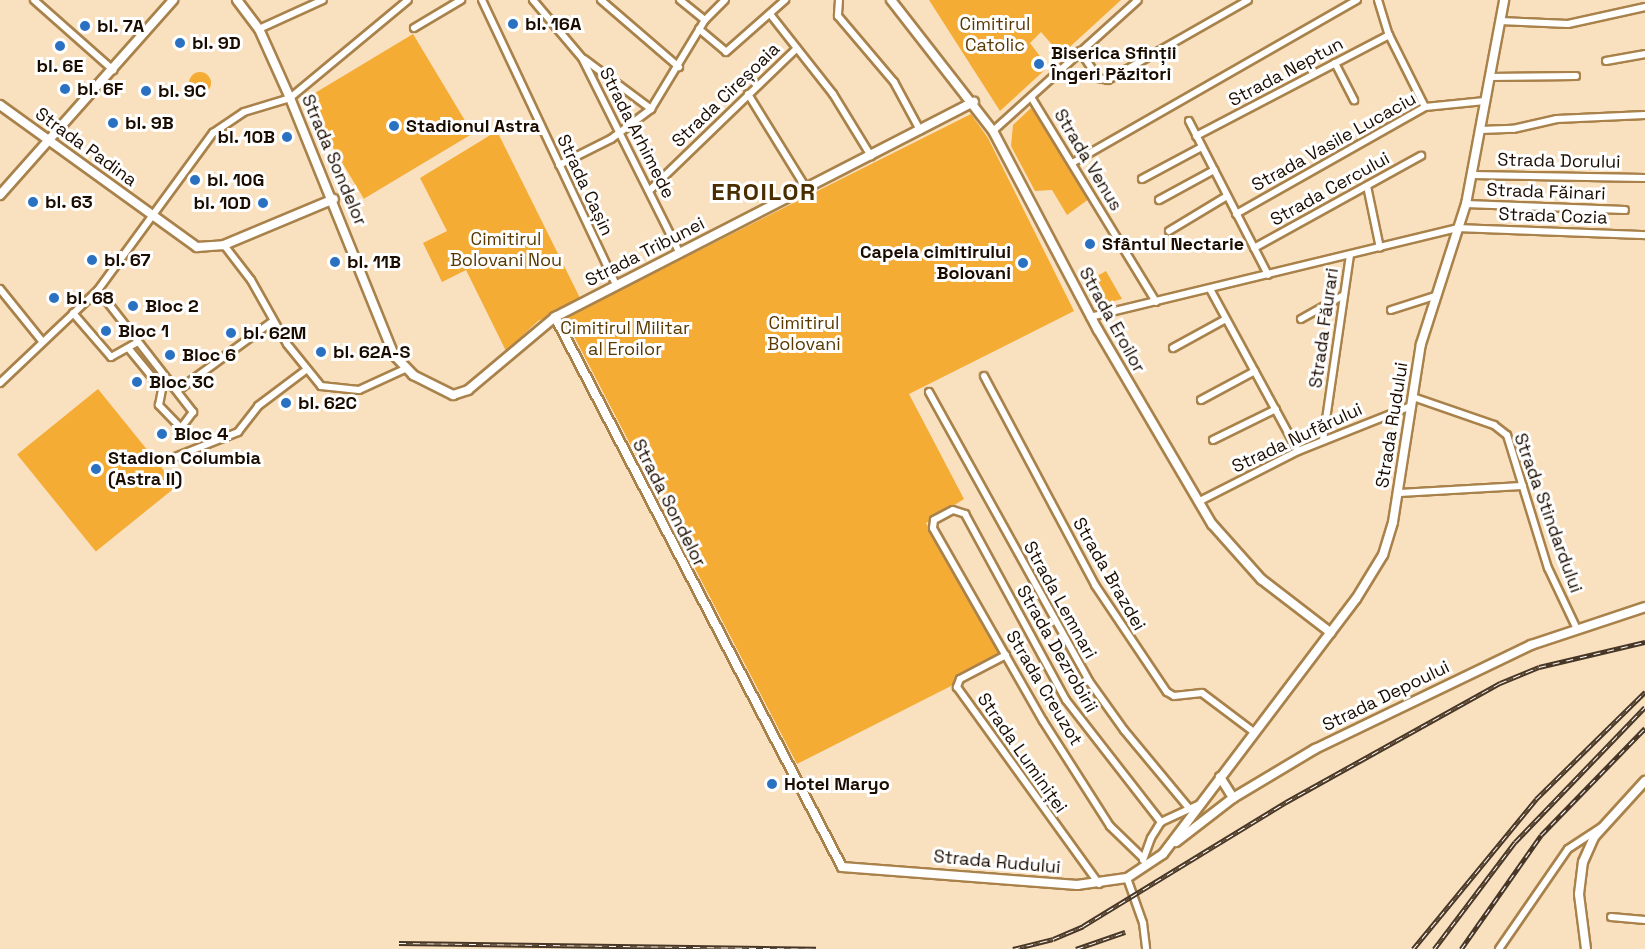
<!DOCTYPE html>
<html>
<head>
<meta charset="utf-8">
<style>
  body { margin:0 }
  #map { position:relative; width:1645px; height:949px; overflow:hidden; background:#f9e0be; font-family:"Space Grotesk",sans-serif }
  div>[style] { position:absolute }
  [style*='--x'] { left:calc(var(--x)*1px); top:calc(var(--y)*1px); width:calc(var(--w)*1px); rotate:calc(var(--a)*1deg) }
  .green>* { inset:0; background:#f5ac35; transform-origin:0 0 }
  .round { border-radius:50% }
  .roads { filter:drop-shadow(2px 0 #a9824b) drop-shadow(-2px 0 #a9824b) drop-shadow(0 2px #a9824b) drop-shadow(0 -2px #a9824b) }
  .street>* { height:6px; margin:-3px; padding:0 3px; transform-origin:3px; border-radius:3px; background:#fff }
  .secondary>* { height:8px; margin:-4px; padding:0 4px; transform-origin:4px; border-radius:4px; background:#fff }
  .rail>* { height:4.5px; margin-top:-2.25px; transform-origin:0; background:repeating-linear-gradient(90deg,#fff 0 7px,#483726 0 14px); box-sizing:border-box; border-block:2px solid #483726 }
  .dots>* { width:16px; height:16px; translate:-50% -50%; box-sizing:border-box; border:3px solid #fff; border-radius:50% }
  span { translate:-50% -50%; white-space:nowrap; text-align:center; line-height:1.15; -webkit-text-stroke:6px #fff; paint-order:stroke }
  .poi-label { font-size:18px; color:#1b0c00; font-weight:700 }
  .left { translate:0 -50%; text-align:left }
  .right { translate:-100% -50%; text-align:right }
  .park-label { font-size:18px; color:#593901 }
  .street-label { font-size:18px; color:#1b0c00 }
  .district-label { font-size:24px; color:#492e00; font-weight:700; letter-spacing:1.5px }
</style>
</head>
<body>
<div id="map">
  <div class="green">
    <i style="clip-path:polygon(929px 0,1121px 0,1061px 55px,1041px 32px,1030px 43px,1048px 67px,1000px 111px)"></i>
    <i style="left:413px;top:34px;width:116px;height:127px;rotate:59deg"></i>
    <i class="round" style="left:189px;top:72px;width:22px;height:22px"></i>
    <i style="clip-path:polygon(1032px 107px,1093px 196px,1067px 215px,1052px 190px,1035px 191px,1011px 146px,1013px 125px)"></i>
    <i style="clip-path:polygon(971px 114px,988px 138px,1074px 311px,909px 394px,964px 499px,926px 523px,1002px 654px,951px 686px,797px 764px,566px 321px,568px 316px)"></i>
    <i style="clip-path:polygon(497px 131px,581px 300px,538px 321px,506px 351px,466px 270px,442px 282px,423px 243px,447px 231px,420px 178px)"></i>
    <i style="clip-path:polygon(1106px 271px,1122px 299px,1095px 306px,1083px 284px)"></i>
    <i style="left:98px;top:389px;width:125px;height:104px;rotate:51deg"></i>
  </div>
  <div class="roads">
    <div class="street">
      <i style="--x:34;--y:0;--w:106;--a:41.5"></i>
      <i style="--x:482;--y:0;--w:315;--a:64.8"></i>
      <i style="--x:533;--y:0;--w:76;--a:49.8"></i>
      <i style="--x:582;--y:58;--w:219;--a:63.4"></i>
      <i style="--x:601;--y:0;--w:103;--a:40.7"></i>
      <i style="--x:680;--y:0;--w:32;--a:39"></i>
      <i style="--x:839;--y:0;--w:16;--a:94"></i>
      <i style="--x:838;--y:16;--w:87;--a:49.7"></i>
      <i style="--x:894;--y:82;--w:55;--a:61.6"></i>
      <i style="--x:1378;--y:0;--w:37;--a:73"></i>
      <i style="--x:1389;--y:35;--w:80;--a:63.4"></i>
      <i style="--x:770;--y:14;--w:102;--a:51.8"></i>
      <i style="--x:833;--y:94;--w:73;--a:58.5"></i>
      <i style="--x:1500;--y:21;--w:68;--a:2.5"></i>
      <i style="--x:1568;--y:24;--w:79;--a:-12.4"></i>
      <i style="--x:414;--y:28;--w:55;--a:-30.8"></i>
      <i style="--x:259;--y:29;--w:70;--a:-24.4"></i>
      <i style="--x:699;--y:29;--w:35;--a:40"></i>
      <i style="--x:726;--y:52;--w:79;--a:-41.4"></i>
      <i style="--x:1080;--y:51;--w:32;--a:56"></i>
      <i style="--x:1098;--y:78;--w:10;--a:11"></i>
      <i style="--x:1108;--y:80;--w:161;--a:-29.7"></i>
      <i style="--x:584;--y:59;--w:84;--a:36.7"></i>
      <i style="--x:1606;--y:61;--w:40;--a:-10"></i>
      <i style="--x:1335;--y:63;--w:42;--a:62.8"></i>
      <i style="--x:1489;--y:77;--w:87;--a:-0.7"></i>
      <i style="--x:748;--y:94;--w:110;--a:58.3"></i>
      <i style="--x:1031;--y:97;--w:240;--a:58.6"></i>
      <i style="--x:1189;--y:121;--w:173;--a:62.8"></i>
      <i style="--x:1480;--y:130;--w:33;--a:-2"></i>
      <i style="--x:1513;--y:129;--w:45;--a:-12.8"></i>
      <i style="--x:1557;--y:119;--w:88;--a:-2.6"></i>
      <i style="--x:993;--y:131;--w:195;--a:-42.1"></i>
      <i style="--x:1196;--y:136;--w:218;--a:-27.6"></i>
      <i style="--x:1074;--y:162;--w:326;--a:-29.8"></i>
      <i style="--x:559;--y:165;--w:58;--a:-26.6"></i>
      <i style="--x:611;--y:139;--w:50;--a:-36.9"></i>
      <i style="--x:651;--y:109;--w:104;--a:-58.8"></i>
      <i style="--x:705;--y:20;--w:28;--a:-45"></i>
      <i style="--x:1472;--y:175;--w:173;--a:1"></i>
      <i style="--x:1142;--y:179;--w:68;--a:-28.1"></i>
      <i style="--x:1367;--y:186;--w:63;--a:78.2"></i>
      <i style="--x:650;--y:190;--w:204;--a:-44"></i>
      <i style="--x:1159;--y:200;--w:63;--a:-28.6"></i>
      <i style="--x:1466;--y:204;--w:159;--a:2.2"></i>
      <i style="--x:1236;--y:214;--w:217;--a:-29.5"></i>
      <i style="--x:1425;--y:107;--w:60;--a:-5.7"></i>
      <i style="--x:1169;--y:231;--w:68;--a:-31.1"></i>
      <i style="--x:224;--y:245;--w:44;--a:52.4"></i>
      <i style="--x:251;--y:280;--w:73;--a:60.6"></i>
      <i style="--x:287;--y:344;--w:54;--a:51"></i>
      <i style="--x:321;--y:386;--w:38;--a:6"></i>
      <i style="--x:359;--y:390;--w:51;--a:-24.5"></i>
      <i style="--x:1254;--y:248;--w:191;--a:-28.9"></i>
      <i style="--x:0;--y:289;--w:67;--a:51.1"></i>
      <i style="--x:1210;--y:289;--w:184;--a:61.5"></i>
      <i style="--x:98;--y:290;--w:155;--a:52.1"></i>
      <i style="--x:193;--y:412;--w:20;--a:127"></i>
      <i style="--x:181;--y:428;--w:32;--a:-134"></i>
      <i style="--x:159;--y:405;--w:16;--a:-79"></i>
      <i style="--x:162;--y:389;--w:52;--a:-129.5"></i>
      <i style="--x:1391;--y:310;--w:46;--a:-17.7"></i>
      <i style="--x:73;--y:313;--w:58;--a:49.2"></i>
      <i style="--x:111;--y:357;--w:31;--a:-29"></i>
      <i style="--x:1090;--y:317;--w:380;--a:-13.6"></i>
      <i style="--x:1459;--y:228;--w:186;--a:2.2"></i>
      <i style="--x:1301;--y:319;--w:49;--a:-29.2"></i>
      <i style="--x:1173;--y:348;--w:60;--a:-28.7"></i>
      <i style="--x:984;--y:376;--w:237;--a:62"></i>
      <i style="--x:1095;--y:585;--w:129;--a:56.1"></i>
      <i style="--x:1167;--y:692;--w:8;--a:30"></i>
      <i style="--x:1174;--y:696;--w:28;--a:-6"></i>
      <i style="--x:1202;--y:693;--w:65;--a:36.9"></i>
      <i style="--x:0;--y:383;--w:135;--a:-43.5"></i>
      <i style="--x:98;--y:290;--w:195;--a:-53.8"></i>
      <i style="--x:213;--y:133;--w:37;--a:-34"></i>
      <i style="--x:244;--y:112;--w:48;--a:-16.9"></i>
      <i style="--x:290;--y:98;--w:153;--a:-39.7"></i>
      <i style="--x:177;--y:391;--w:119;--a:-36.1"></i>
      <i style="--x:929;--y:392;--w:330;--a:61"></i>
      <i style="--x:1089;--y:681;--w:60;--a:54.5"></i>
      <i style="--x:1124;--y:730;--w:100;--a:50.3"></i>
      <i style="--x:1413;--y:397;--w:86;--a:19.1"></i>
      <i style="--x:1494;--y:425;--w:16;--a:38"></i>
      <i style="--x:1507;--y:435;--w:139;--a:72.9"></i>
      <i style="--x:1548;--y:568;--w:65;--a:64.6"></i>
      <i style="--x:1201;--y:400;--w:61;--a:-28.2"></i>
      <i style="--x:1213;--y:440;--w:70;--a:-26.2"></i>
      <i style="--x:1323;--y:440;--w:187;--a:-81.7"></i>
      <i style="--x:175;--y:457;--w:68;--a:-21.6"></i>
      <i style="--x:238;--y:432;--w:33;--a:-52"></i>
      <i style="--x:258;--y:406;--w:60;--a:-36.9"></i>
      <i style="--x:1398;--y:493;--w:125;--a:-3.2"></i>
      <i style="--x:1198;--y:502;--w:112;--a:-27"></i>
      <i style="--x:1298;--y:451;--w:122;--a:-21.7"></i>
      <i style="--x:1006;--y:655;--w:52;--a:152.4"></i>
      <i style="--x:960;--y:679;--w:9;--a:111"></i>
      <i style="--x:957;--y:687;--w:243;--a:54.2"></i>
      <i style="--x:1143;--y:858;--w:46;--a:-135.9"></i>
      <i style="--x:1110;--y:826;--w:125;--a:-122.5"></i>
      <i style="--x:1043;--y:721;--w:222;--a:-119.7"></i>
      <i style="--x:933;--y:528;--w:8;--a:-83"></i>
      <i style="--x:934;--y:520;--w:21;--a:-28"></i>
      <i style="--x:953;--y:510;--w:13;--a:18"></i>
      <i style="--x:965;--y:514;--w:212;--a:61.5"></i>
      <i style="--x:1066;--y:700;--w:155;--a:52.1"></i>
      <i style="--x:1143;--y:860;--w:23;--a:-70"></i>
      <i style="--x:1151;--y:838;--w:19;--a:-58"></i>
      <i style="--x:1161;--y:822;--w:43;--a:-24.8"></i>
      <i style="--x:1127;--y:878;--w:48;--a:70.4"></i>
      <i style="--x:1143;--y:923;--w:26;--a:83"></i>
      <i style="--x:1611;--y:917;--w:34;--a:5"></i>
      <i style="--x:1499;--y:949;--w:121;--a:-55.4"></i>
      <i style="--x:1568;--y:849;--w:42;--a:-33.3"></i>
    </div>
    <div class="secondary">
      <i style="--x:237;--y:0;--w:36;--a:53"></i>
      <i style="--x:259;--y:29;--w:76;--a:65.8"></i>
      <i style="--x:290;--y:98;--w:277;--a:68"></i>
      <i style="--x:394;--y:355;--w:28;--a:46"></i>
      <i style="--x:413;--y:375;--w:45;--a:26.6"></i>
      <i style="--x:453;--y:395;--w:16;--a:-18"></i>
      <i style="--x:468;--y:390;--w:114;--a:-40"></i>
      <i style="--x:555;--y:317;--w:471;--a:-27.2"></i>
      <i style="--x:891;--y:0;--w:166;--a:52.1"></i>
      <i style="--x:993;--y:131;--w:225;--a:62.2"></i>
      <i style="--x:1098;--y:330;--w:225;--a:59.6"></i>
      <i style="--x:1212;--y:524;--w:74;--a:48.3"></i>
      <i style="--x:1261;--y:579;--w:88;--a:37.6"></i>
      <i style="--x:0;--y:105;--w:243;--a:35.8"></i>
      <i style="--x:197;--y:247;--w:27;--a:-4"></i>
      <i style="--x:224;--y:245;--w:119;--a:-22.7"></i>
      <i style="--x:0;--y:195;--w:261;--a:-48.4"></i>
      <i style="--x:555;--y:317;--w:620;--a:62.44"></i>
      <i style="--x:842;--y:867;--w:236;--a:4.4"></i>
      <i style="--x:1077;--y:885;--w:50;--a:-8"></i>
      <i style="--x:1127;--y:878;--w:43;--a:-33.7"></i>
      <i style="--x:1163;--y:854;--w:320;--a:-52.9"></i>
      <i style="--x:1356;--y:599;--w:52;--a:-58.5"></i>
      <i style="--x:1383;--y:555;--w:34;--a:-73"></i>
      <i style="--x:1393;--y:522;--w:180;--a:-81.1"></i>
      <i style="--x:1421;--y:344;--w:147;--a:-72.2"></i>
      <i style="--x:1466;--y:204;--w:208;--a:-79.4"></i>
      <i style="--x:1220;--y:777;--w:25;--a:58"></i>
      <i style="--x:1176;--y:842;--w:72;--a:-37.7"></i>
      <i style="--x:1233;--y:798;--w:96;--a:-30.9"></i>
      <i style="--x:1315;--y:749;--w:240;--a:-25.7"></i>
      <i style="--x:1531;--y:645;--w:120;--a:-18.4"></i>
      <i style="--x:1586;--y:949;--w:55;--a:-97.3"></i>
      <i style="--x:1579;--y:894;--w:32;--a:-83"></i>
      <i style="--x:1583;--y:862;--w:27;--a:-66"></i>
      <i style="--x:1594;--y:837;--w:76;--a:-47.7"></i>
    </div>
  </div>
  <div class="rail">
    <i style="--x:399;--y:943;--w:417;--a:0.8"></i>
    <i style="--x:1013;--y:949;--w:41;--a:-14"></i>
    <i style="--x:1053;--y:939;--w:33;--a:-23"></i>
    <i style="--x:1083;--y:926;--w:238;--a:-31.4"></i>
    <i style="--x:1286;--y:802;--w:245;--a:-29.1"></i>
    <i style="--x:1500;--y:683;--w:42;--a:-22.3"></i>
    <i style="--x:1539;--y:667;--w:109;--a:-13.3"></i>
    <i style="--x:1076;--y:949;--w:52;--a:-19.1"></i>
    <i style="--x:1413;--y:949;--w:194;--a:-50.6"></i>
    <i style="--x:1536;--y:799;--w:153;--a:-44.5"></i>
    <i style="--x:1434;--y:949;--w:134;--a:-52.9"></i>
    <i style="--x:1515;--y:842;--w:187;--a:-46.1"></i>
    <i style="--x:1461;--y:949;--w:139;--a:-54.9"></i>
    <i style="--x:1541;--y:835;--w:149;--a:-45.8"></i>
  </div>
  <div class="dots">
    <i style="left:513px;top:24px;background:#2a71c2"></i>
    <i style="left:85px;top:26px;background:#2a71c2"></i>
    <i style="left:180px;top:43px;background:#2a71c2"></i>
    <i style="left:60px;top:46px;background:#2a71c2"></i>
    <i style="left:1039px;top:64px;background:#2a71c2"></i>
    <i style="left:65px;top:89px;background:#2a71c2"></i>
    <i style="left:146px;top:91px;background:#2a71c2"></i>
    <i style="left:113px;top:123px;background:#2a71c2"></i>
    <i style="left:394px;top:126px;background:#2a71c2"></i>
    <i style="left:287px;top:137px;background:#2a71c2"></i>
    <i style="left:195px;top:180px;background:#2a71c2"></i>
    <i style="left:33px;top:202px;background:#2a71c2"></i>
    <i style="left:263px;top:203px;background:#2a71c2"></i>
    <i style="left:1090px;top:244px;background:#2a71c2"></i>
    <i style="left:92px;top:260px;background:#2a71c2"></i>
    <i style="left:335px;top:262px;background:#2a71c2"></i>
    <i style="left:1023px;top:263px;background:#2a71c2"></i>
    <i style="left:54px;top:298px;background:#2a71c2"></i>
    <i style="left:133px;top:306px;background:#2a71c2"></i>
    <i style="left:106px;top:331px;background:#2a71c2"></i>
    <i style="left:231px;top:333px;background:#2a71c2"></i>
    <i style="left:321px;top:352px;background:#2a71c2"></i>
    <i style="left:170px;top:355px;background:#2a71c2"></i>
    <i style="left:137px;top:382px;background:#2a71c2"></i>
    <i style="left:286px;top:403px;background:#2a71c2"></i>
    <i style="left:162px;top:434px;background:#2a71c2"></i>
    <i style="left:96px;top:469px;background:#2a71c2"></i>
    <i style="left:772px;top:784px;background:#2a71c2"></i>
  </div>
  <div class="poi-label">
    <span class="left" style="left:525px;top:24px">bl. 16A</span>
    <span class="left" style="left:97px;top:26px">bl. 7A</span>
    <span class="left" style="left:192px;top:43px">bl. 9D</span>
    <span class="left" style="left:1051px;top:64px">Biserica Sfinții<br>Îngeri Păzitori</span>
    <span style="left:60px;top:66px">bl. 6E</span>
    <span class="left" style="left:77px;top:89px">bl. 6F</span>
    <span class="left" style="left:158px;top:91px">bl. 9C</span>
    <span class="left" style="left:125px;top:123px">bl. 9B</span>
    <span class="left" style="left:406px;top:126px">Stadionul Astra</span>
    <span class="right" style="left:275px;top:137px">bl. 10B</span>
    <span class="left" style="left:207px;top:180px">bl. 10G</span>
    <span class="left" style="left:45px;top:202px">bl. 63</span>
    <span class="right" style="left:251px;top:203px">bl. 10D</span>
    <span class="left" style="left:1102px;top:244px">Sfântul Nectarie</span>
    <span class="right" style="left:1011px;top:263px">Capela cimitirului<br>Bolovani</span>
    <span class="left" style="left:104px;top:260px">bl. 67</span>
    <span class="left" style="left:347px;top:262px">bl. 11B</span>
    <span class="left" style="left:66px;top:298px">bl. 68</span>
    <span class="left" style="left:145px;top:306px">Bloc 2</span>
    <span class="left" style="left:118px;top:331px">Bloc 1</span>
    <span class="left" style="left:243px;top:333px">bl. 62M</span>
    <span class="left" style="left:333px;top:352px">bl. 62A-S</span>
    <span class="left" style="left:182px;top:355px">Bloc 6</span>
    <span class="left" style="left:149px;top:382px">Bloc 3C</span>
    <span class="left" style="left:298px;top:403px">bl. 62C</span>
    <span class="left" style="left:174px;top:434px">Bloc 4</span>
    <span class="left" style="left:108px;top:469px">Stadion Columbia<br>(Astra II)</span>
    <span class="left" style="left:784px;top:784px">Hotel Maryo</span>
  </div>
  <div class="park-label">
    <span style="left:995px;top:35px">Cimitirul<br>Catolic</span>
    <span style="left:506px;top:250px">Cimitirul<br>Bolovani Nou</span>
    <span style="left:804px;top:334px">Cimitirul<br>Bolovani</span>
    <span style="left:625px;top:339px">Cimitirul Militar<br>al Eroilor</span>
  </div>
  <div class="street-label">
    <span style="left:1286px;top:72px;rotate:-28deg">Strada Neptun</span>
    <span style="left:726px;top:95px;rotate:-44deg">Strada Cireșoaia</span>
    <span style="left:637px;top:133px;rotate:63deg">Strada Arhimede</span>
    <span style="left:1334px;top:142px;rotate:-29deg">Strada Vasile Lucaciu</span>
    <span style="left:86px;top:147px;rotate:36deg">Strada Padina</span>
    <span style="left:334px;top:160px;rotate:67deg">Strada Sondelor</span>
    <span style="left:1088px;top:160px;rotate:59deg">Strada Venus</span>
    <span style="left:1559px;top:161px;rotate:1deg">Strada Dorului</span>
    <span style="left:585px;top:185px;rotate:65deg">Strada Cașin</span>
    <span style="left:1330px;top:189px;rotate:-29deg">Strada Cercului</span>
    <span style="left:1546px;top:192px;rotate:2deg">Strada Făinari</span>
    <span style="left:1553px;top:216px;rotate:2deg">Strada Cozia</span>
    <span style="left:645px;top:252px;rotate:-27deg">Strada Tribunei</span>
    <span style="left:1112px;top:320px;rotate:61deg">Strada Eroilor</span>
    <span style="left:1324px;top:328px;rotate:-82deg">Strada Făurari</span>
    <span style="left:1392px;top:425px;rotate:-81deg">Strada Rudului</span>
    <span style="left:1297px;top:438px;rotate:-25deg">Strada Nufărului</span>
    <span style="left:669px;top:503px;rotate:63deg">Strada Sondelor</span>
    <span style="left:1548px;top:513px;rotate:70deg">Strada Stindardului</span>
    <span style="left:1109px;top:574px;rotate:60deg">Strada Brazdei</span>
    <span style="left:1060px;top:600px;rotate:61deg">Strada Lemnari</span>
    <span style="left:1057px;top:649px;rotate:60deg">Strada Dezrobirii</span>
    <span style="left:1044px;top:688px;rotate:59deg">Strada Creuzot</span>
    <span style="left:1386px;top:696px;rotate:-26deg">Strada Depoului</span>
    <span style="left:1022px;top:753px;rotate:55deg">Strada Luminiței</span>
    <span style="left:997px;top:862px;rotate:5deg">Strada Rudului</span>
  </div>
  <div class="district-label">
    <span style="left:764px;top:192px">EROILOR</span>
  </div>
</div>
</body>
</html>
